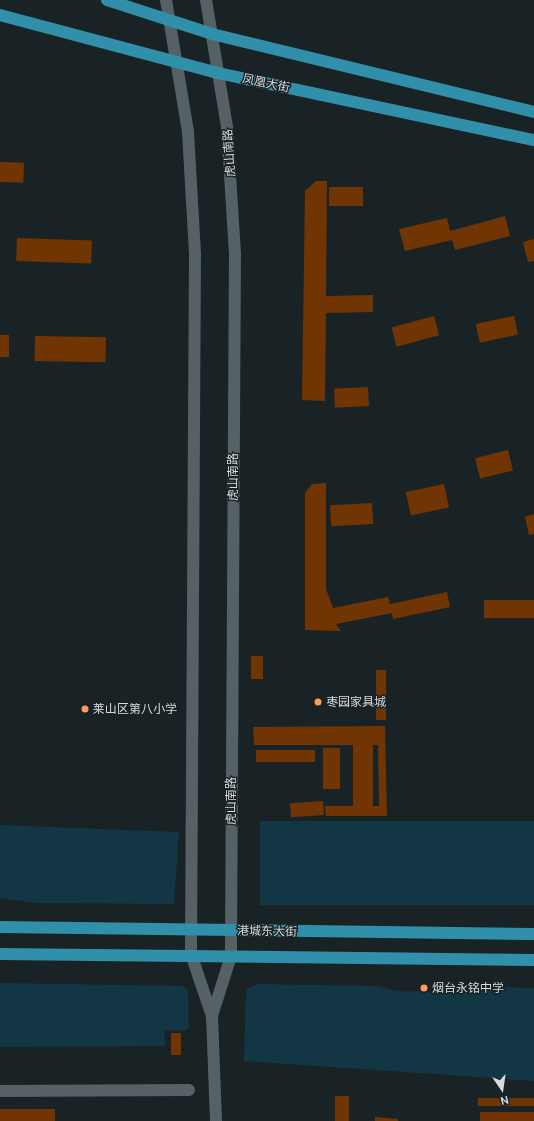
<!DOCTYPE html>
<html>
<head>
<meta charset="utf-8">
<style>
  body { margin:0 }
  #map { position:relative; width:534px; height:1121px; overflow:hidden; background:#192326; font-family:Ubuntu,"Noto Sans SC",sans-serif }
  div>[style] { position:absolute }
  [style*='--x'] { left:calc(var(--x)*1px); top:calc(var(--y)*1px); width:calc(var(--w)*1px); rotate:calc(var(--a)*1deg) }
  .green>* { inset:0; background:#123643; transform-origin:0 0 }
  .building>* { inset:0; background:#713504; transform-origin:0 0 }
  .minor>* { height:12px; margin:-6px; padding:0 6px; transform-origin:6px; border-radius:6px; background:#566165 }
  .major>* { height:12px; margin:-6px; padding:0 6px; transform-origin:6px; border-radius:6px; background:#308fa9 }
  .dots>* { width:11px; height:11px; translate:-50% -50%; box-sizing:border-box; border:2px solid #192326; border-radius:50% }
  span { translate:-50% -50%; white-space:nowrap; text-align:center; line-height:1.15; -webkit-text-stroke:3px #192326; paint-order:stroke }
  .street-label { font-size:12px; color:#d6dcde }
  .poi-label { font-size:12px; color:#d6dcde }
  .left { translate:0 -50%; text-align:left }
  .north { position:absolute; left:482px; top:1069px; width:40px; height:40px; -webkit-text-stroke:3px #192326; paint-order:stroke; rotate:167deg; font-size:11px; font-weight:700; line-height:16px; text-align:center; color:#d6dcde }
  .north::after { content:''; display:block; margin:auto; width:14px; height:18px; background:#d6dcde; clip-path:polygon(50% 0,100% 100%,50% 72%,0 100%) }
</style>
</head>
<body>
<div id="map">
  <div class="green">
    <i style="left:260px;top:821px;width:274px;height:84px"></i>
    <i style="clip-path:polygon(0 825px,179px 832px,174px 904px,36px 903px,0 898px)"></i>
    <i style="clip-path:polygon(0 983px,184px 986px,188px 990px,189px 1027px,186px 1031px,164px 1030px,165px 1046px,0 1047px)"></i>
    <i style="clip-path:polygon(259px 984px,377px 986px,396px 991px,434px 992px,481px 986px,534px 988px,534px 1081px,244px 1061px,246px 989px)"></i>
  </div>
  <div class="building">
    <i style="left:0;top:162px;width:24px;height:20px;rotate:2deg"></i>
    <i style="clip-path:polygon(316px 181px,327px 181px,326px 296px,373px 295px,373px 312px,326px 313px,325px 401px,302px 400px,305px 191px)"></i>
    <i style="left:329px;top:187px;width:34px;height:19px"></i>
    <i style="clip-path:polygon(505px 216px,510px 236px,455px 250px,452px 240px,405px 251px,399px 229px,447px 218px,450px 231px)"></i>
    <i style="left:17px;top:238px;width:75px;height:23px;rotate:2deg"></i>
    <i style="clip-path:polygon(534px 239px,534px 261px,528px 262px,523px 242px)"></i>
    <i style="left:434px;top:316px;width:20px;height:44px;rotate:75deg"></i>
    <i style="left:514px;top:316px;width:19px;height:39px;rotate:78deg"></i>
    <i style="left:0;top:335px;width:9px;height:22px"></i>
    <i style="left:35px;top:336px;width:71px;height:25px;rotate:1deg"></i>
    <i style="left:368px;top:387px;width:19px;height:34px;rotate:87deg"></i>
    <i style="left:508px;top:450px;width:21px;height:34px;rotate:76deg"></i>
    <i style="clip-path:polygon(326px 483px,326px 589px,333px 608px,388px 597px,390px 604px,447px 592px,450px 607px,393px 619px,392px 613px,336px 624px,341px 631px,305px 630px,305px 493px,312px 484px)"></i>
    <i style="left:444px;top:484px;width:24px;height:39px;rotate:78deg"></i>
    <i style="left:372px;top:503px;width:21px;height:42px;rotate:87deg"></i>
    <i style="clip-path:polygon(534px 514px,534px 534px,529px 535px,525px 517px)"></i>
    <i style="left:534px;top:600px;width:18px;height:50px;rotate:90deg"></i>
    <i style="left:251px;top:656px;width:12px;height:23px"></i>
    <i style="left:376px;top:670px;width:10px;height:50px"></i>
    <i style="clip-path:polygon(evenodd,385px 726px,387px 816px,326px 816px,325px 806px,353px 806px,353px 745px,254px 745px,253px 727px,385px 726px,373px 745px,378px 745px,379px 806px,373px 806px,373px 745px)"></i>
    <i style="left:323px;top:748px;width:17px;height:41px"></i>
    <i style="left:315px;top:750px;width:12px;height:59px;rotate:90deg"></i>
    <i style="left:323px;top:801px;width:14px;height:33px;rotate:86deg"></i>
    <i style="left:171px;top:1033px;width:10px;height:22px"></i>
    <i style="left:335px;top:1096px;width:14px;height:25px"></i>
    <i style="left:534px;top:1098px;width:8px;height:56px;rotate:90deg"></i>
    <i style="left:55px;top:1109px;width:12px;height:55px;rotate:90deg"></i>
    <i style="left:534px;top:1112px;width:9px;height:54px;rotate:90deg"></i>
    <i style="clip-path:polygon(375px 1117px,398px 1119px,398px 1121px,375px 1121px)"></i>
  </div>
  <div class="minor">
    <i style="--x:166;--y:0;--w:134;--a:80.5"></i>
    <i style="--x:188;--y:132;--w:122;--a:86.7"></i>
    <i style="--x:195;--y:254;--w:700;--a:90.33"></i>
    <i style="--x:191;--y:954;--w:65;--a:71.3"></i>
    <i style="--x:206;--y:0;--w:129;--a:80.6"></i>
    <i style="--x:227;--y:127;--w:126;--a:86.4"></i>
    <i style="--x:235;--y:253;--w:703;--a:90.33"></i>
    <i style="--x:231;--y:956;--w:63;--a:107.6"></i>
    <i style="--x:212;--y:1016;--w:105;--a:87.8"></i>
    <i style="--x:0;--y:1091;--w:189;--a:-0.3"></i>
  </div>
  <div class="major">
    <i style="--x:107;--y:0;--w:110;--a:17.9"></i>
    <i style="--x:212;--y:34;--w:331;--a:13.6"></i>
    <i style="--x:0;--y:15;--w:226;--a:14.9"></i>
    <i style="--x:218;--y:73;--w:323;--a:12"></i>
    <i style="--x:0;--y:927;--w:534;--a:0.75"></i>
    <i style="--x:0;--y:954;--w:534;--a:0.64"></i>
  </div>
  <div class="dots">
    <i style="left:318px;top:702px;background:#ff9b5a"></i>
    <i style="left:85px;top:709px;background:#ff9b5a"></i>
    <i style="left:424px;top:988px;background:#ff9b5a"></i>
  </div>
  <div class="street-label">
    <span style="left:266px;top:83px;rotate:12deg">凤凰大街</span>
    <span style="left:229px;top:153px;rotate:-94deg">虎山南路</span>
    <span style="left:233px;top:477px;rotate:-90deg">虎山南路</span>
    <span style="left:231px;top:801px;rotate:-90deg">虎山南路</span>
    <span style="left:267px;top:931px;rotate:1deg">港城东大街</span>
  </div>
  <div class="poi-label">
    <span class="left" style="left:326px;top:702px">枣园家具城</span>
    <span class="left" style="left:93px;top:709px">莱山区第八小学</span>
    <span class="left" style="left:432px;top:988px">烟台永铭中学</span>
  </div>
  <div class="north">N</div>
</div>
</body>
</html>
